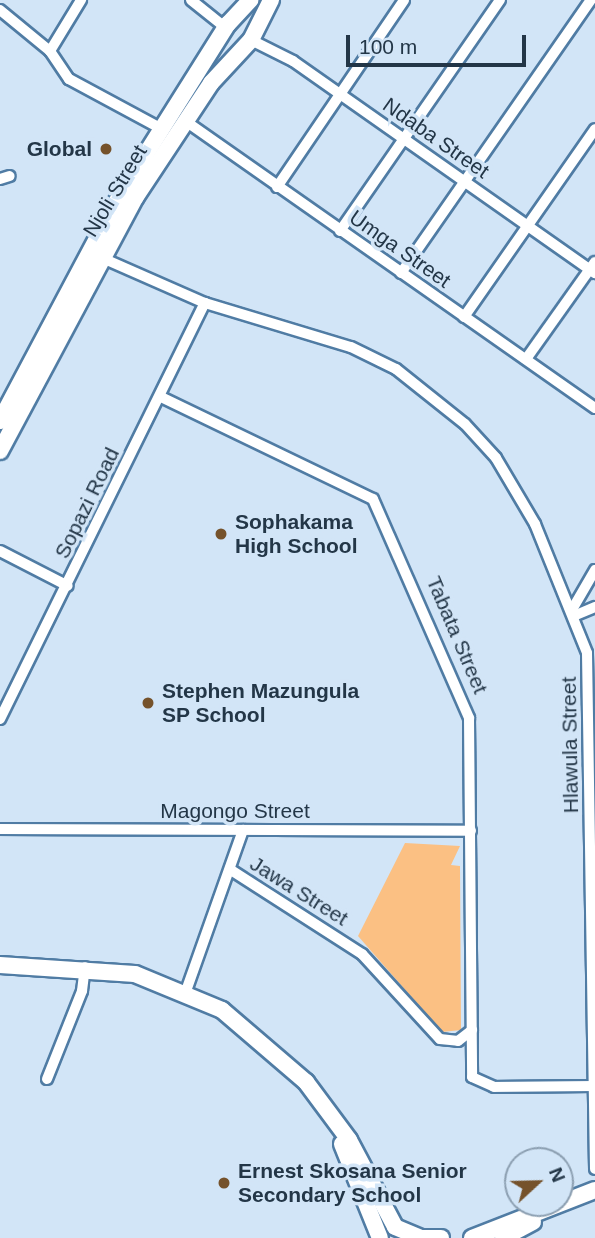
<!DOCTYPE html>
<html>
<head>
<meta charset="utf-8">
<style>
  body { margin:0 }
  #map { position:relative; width:595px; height:1238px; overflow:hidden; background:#d2e5f7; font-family:Arial,sans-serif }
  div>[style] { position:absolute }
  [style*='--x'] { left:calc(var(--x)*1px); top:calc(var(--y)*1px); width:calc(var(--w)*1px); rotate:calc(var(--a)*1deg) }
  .green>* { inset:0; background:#fbc083 }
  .roads { filter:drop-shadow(2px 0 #507ca4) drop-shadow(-2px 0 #507ca4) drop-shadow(0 2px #507ca4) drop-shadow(0 -2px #507ca4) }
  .street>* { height:10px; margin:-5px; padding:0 5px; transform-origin:5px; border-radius:5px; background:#fff }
  .secondary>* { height:16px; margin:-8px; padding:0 8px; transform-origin:8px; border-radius:8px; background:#fff }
  .dots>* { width:19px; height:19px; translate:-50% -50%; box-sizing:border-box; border:4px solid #d2e5f7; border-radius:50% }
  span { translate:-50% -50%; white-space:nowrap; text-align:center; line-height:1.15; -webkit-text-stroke:7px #d2e5f7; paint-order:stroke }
  .street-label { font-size:21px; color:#233647 }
  .poi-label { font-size:21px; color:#233647; font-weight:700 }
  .right { translate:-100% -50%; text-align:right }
  .left { translate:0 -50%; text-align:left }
  .north { position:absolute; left:504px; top:1147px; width:70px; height:70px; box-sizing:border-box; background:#d2e5f7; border:2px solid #8c9fb1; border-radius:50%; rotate:68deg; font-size:19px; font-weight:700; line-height:28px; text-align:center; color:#233647 }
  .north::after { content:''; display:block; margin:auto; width:24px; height:32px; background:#75522b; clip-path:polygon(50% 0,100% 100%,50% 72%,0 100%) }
  .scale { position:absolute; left:346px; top:35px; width:180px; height:32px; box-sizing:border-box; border:4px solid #233647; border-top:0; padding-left:9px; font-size:21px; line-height:24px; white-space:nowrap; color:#233647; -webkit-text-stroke:5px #d2e5f7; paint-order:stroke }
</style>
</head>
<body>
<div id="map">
  <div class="green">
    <i style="clip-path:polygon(405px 843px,460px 846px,451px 865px,460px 866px,461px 1030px,442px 1032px,358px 936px)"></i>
  </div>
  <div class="roads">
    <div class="street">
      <i style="--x:191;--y:0;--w:45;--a:38.7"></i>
      <i style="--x:0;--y:10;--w:65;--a:39.4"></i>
      <i style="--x:50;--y:51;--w:34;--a:56"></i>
      <i style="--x:69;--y:79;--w:106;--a:28.3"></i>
      <i style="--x:251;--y:40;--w:47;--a:26.6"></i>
      <i style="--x:293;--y:61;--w:369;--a:35.1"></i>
      <i style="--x:50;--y:51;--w:60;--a:-58.7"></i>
      <i style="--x:184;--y:120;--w:502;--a:35.02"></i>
      <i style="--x:0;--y:179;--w:10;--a:-17"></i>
      <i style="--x:277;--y:187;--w:226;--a:-55.8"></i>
      <i style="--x:340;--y:231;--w:281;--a:-55.3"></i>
      <i style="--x:100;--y:257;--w:115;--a:23.7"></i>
      <i style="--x:205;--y:303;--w:152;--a:16.8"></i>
      <i style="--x:351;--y:347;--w:50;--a:26.1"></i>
      <i style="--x:396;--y:369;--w:88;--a:38.6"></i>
      <i style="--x:465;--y:424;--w:46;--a:47.6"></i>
      <i style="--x:496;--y:458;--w:77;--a:59.4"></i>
      <i style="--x:535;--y:524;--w:139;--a:68"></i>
      <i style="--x:587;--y:653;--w:516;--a:89.11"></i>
      <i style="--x:401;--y:273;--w:333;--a:-55.2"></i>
      <i style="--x:464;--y:317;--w:229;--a:-55.1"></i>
      <i style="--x:526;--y:359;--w:119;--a:-54.6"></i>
      <i style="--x:161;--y:397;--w:235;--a:25.7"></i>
      <i style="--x:373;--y:499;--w:239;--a:66.3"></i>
      <i style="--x:469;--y:718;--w:359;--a:89.5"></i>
      <i style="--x:472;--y:1077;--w:24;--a:24"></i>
      <i style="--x:494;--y:1087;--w:95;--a:-0.6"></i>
      <i style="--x:0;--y:551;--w:76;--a:27.2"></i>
      <i style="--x:573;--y:608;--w:44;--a:-59.9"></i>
      <i style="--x:576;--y:615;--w:21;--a:-23"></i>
      <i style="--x:0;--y:719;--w:464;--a:-63.8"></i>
      <i style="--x:0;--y:829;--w:471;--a:0.2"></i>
      <i style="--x:231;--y:870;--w:156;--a:32.7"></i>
      <i style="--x:362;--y:954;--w:115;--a:47.5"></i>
      <i style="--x:440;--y:1039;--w:18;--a:6"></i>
      <i style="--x:458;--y:1041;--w:18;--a:-38"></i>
      <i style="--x:186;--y:991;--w:171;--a:-70.5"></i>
      <i style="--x:47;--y:1079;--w:95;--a:-68.3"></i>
      <i style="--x:82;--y:991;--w:24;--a:-83"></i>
    </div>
    <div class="secondary">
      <i style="--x:0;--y:421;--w:259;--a:-62"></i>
      <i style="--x:122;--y:192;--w:199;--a:-57.8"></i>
      <i style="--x:228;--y:24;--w:33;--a:-47"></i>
      <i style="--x:0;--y:451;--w:287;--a:-61.9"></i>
      <i style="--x:135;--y:198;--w:138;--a:-56.5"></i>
      <i style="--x:211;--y:83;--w:59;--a:-47.1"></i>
      <i style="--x:251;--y:40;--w:45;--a:-63.4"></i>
      <i style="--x:0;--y:965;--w:135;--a:3.8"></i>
      <i style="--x:135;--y:974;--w:94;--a:22.5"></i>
      <i style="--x:222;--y:1010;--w:111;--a:40.6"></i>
      <i style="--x:306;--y:1082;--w:72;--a:53.4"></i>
      <i style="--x:349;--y:1140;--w:98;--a:62.1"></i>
      <i style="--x:395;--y:1227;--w:26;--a:23"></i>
      <i style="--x:342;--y:1144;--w:101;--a:68"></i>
      <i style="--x:417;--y:1238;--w:24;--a:0"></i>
      <i style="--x:472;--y:1238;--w:132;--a:-21.3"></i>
      <i style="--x:503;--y:1238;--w:34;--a:-28"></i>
    </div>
  </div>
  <div class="dots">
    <i style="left:106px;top:149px;background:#75522b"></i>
    <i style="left:221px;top:534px;background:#75522b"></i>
    <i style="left:148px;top:703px;background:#75522b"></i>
    <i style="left:224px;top:1183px;background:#75522b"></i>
  </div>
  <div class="street-label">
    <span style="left:436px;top:138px;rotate:35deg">Ndaba Street</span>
    <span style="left:115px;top:191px;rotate:-59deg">Njoli Street</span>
    <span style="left:400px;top:249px;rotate:35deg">Umga Street</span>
    <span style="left:87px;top:503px;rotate:-64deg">Sopazi Road</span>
    <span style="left:457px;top:635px;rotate:67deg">Tabata Street</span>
    <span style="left:570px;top:745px;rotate:-91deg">Hlawula Street</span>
    <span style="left:235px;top:811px">Magongo Street</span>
    <span style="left:299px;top:891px;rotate:32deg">Jawa Street</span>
  </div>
  <div class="poi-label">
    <span class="right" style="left:92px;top:149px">Global</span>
    <span class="left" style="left:235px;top:534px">Sophakama<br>High School</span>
    <span class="left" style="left:162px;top:703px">Stephen Mazungula<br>SP School</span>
    <span class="left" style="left:238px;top:1183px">Ernest Skosana Senior<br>Secondary School</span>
  </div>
  <div class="north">N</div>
  <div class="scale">100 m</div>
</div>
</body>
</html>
